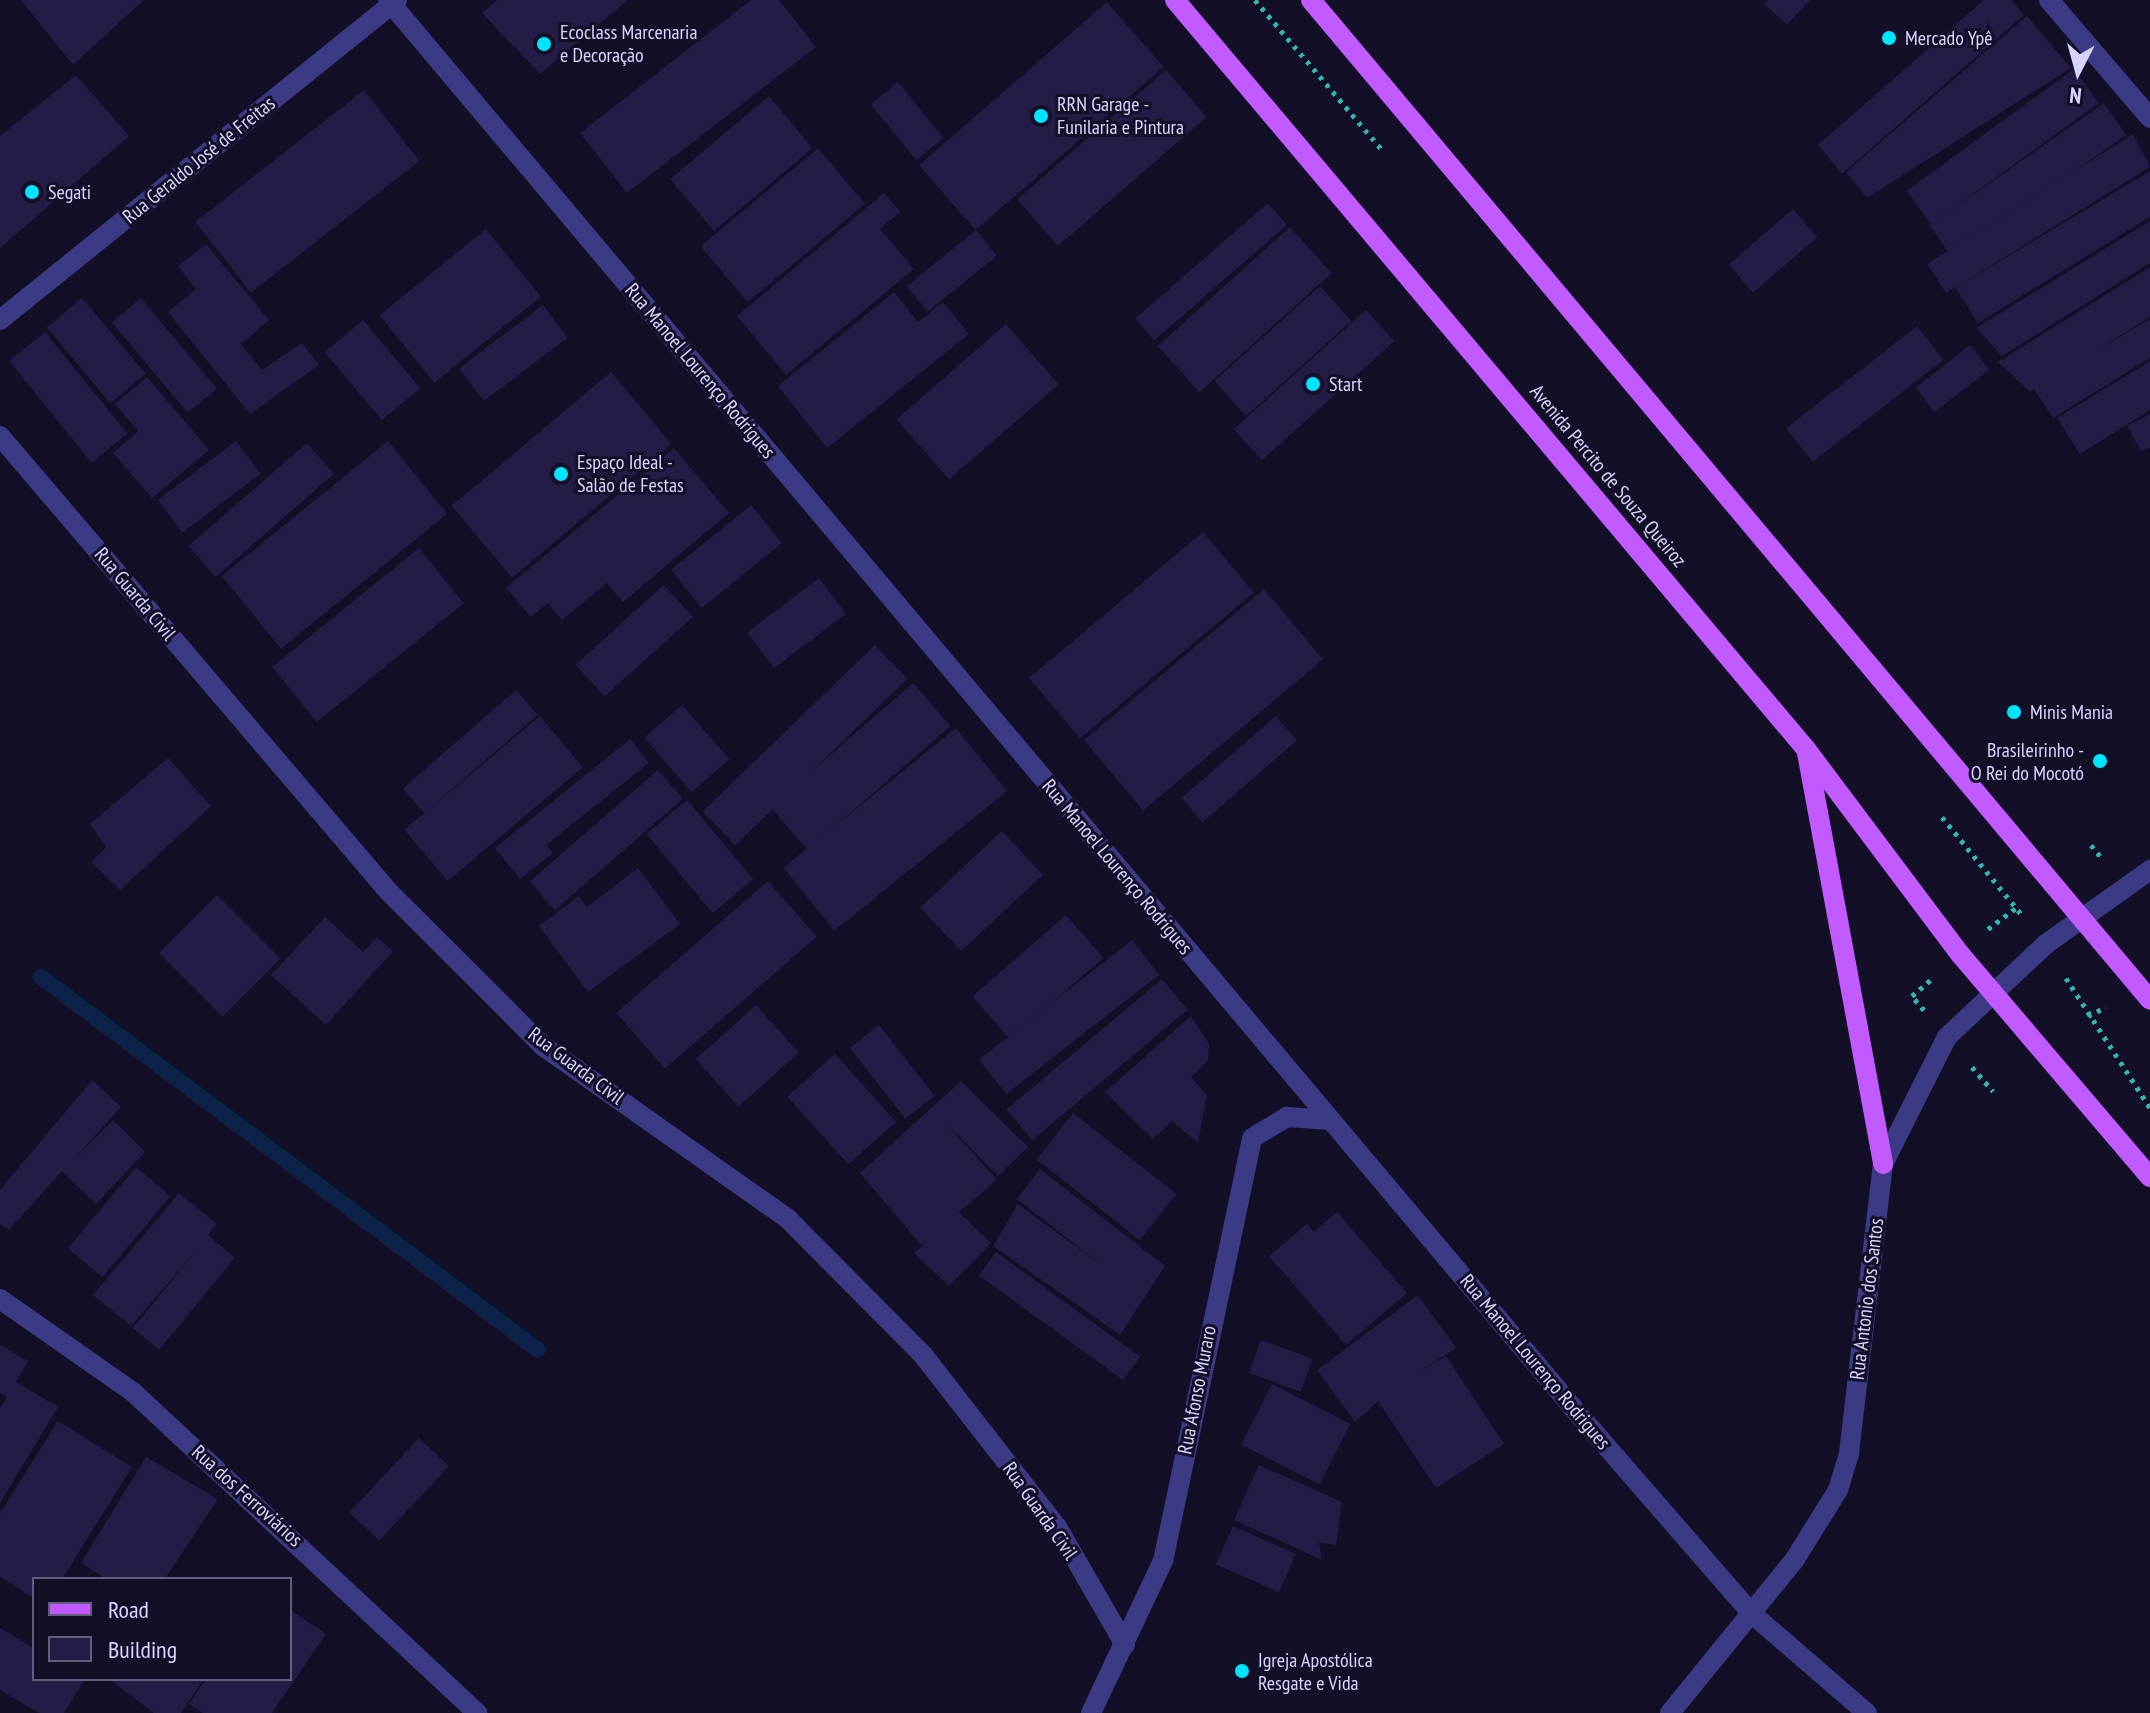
<!DOCTYPE html>
<html>
<head>
<meta charset="utf-8">
<style>
  body { margin:0 }
  #map { position:relative; width:2150px; height:1713px; overflow:hidden; background:#130f26; font-family:"PT Sans Narrow",sans-serif }
  div>[style] { position:absolute }
  [style*='--x'] { left:calc(var(--x)*1px); top:calc(var(--y)*1px); width:calc(var(--w)*1px); rotate:calc(var(--a)*1deg) }
  .stream>* { height:16px; margin:-8px; padding:0 8px; transform-origin:8px; border-radius:8px; background:#0c2248 }
  .building>* { inset:0; background:#241b47; transform-origin:0 0 }
  .path>* { height:5px; margin-top:-2.5px; transform-origin:0; background:repeating-linear-gradient(90deg,#2fb8b0 0 4px,transparent 0 10px) }
  .minor>* { height:20px; margin:-10px; padding:0 10px; transform-origin:10px; border-radius:10px; background:#3d3a85 }
  .major>* { height:20px; margin:-10px; padding:0 10px; transform-origin:10px; border-radius:10px; background:#c25bff }
  .dots>* { width:22px; height:22px; translate:-50% -50%; box-sizing:border-box; border:4px solid #130f26; border-radius:50% }
  span { translate:-50% -50%; white-space:nowrap; text-align:center; line-height:1.15; -webkit-text-stroke:6px #130f26; paint-order:stroke }
  .poi-label { font-size:20px; color:#d9d4ff }
  .left { translate:0 -50%; text-align:left }
  .right { translate:-100% -50%; text-align:right }
  .street-label { font-size:20px; color:#d9d4ff }
  .legend { position:absolute; left:32px; top:1577px; width:260px; height:104px; box-sizing:border-box; background:#130f26; border:2px solid #625e7d; margin:0; padding:10px 14px; list-style:none; font-size:24px; color:#d9d4ff }
  .legend li { display:flex; align-items:center; gap:16px; height:40px }
  .legend b { width:40px; border:2px solid #625e7d }
  .north { position:absolute; left:2038px; top:32px; width:80px; height:80px; -webkit-text-stroke:6px #130f26; paint-order:stroke; rotate:186deg; font-size:22px; font-weight:700; line-height:32px; text-align:center; color:#d9d4ff }
  .north::after { content:''; display:block; margin:auto; width:28px; height:36px; background:#d9d4ff; clip-path:polygon(50% 0,100% 100%,50% 72%,0 100%) }
</style>
</head>
<body>
<div id="map">
  <div class="stream">
    <i style="--x:41;--y:977;--w:621;--a:36.89"></i>
  </div>
  <div class="building">
    <i style="clip-path:polygon(21px 0,144px 0,73px 65px)"></i>
    <i style="clip-path:polygon(497px 0,628px 0,540px 74px,482px 13px)"></i>
    <i style="clip-path:polygon(751px 0,779px 0,816px 47px,627px 193px,580px 133px)"></i>
    <i style="clip-path:polygon(1768px 0,1810px 0,1787px 25px,1764px 4px)"></i>
    <i style="clip-path:polygon(1984px 0,2011px 0,2024px 15px,1842px 174px,1818px 145px)"></i>
    <i style="left:1107px;top:2px;width:86px;height:249px;rotate:49deg"></i>
    <i style="clip-path:polygon(2027px 16px,2071px 68px,1867px 198px,1846px 172px)"></i>
    <i style="left:2074px;top:69px;width:42px;height:207px;rotate:54deg"></i>
    <i style="left:1166px;top:70px;width:62px;height:197px;rotate:49deg"></i>
    <i style="clip-path:polygon(76px 75px,129px 136px,0 248px,0 136px)"></i>
    <i style="left:898px;top:82px;width:72px;height:35px;rotate:51deg"></i>
    <i style="left:364px;top:90px;width:90px;height:214px;rotate:52deg"></i>
    <i style="left:769px;top:96px;width:68px;height:129px;rotate:50deg"></i>
    <i style="left:2104px;top:103px;width:39px;height:213px;rotate:55deg"></i>
    <i style="clip-path:polygon(2133px 134px,2150px 167px,1960px 285px,2150px 171px,2150px 217px,1978px 323px,1955px 287px,1946px 293px,1927px 264px)"></i>
    <i style="left:818px;top:148px;width:73px;height:153px;rotate:50deg"></i>
    <i style="clip-path:polygon(884px 193px,900px 212px,880px 229px,914px 269px,786px 375px,737px 316px)"></i>
    <i style="left:1268px;top:203px;width:29px;height:176px;rotate:49deg"></i>
    <i style="left:1793px;top:209px;width:37px;height:85px;rotate:49deg"></i>
    <i style="clip-path:polygon(2150px 221px,2150px 263px,2002px 356px,1976px 328px)"></i>
    <i style="left:1290px;top:227px;width:62px;height:178px;rotate:48deg"></i>
    <i style="left:486px;top:229px;width:87px;height:137px;rotate:51deg"></i>
    <i style="left:976px;top:230px;width:33px;height:89px;rotate:51deg"></i>
    <i style="clip-path:polygon(206px 244px,269px 320px,241px 344px,262px 370px,302px 343px,319px 365px,250px 414px,168px 312px,196px 289px,178px 266px)"></i>
    <i style="clip-path:polygon(2150px 267px,2150px 317px,2099px 349px,2150px 319px,2150px 358px,2053px 418px,2034px 389px,2030px 392px,1998px 362px)"></i>
    <i style="left:1320px;top:286px;width:47px;height:142px;rotate:48deg"></i>
    <i style="clip-path:polygon(894px 292px,918px 322px,943px 302px,969px 334px,827px 448px,778px 386px)"></i>
    <i style="left:82px;top:298px;width:99px;height:46px;rotate:50deg"></i>
    <i style="left:141px;top:298px;width:118px;height:38px;rotate:50deg"></i>
    <i style="left:543px;top:305px;width:41px;height:105px;rotate:53deg"></i>
    <i style="left:1366px;top:310px;width:42px;height:178px;rotate:48deg"></i>
    <i style="left:363px;top:320px;width:89px;height:50px;rotate:50deg"></i>
    <i style="left:1006px;top:324px;width:80px;height:145px;rotate:49deg"></i>
    <i style="left:1917px;top:326px;width:43px;height:166px;rotate:52deg"></i>
    <i style="left:45px;top:332px;width:131px;height:46px;rotate:51deg"></i>
    <i style="left:1970px;top:345px;width:31px;height:69px;rotate:52deg"></i>
    <i style="clip-path:polygon(2150px 361px,2150px 410px,2080px 454px,2057px 418px)"></i>
    <i style="left:611px;top:372px;width:94px;height:208px;rotate:50deg"></i>
    <i style="clip-path:polygon(147px 377px,209px 450px,152px 498px,113px 453px,138px 431px,115px 404px)"></i>
    <i style="clip-path:polygon(2150px 414px,2150px 447px,2141px 451px,2127px 426px)"></i>
    <i style="left:236px;top:441px;width:41px;height:98px;rotate:53deg"></i>
    <i style="left:388px;top:441px;width:94px;height:214px;rotate:51deg"></i>
    <i style="left:307px;top:443px;width:41px;height:157px;rotate:49deg"></i>
    <i style="clip-path:polygon(674px 448px,729px 513px,623px 602px,607px 583px,562px 620px,548px 603px,531px 617px,506px 588px)"></i>
    <i style="left:751px;top:505px;width:49px;height:103px;rotate:51deg"></i>
    <i style="left:1203px;top:532px;width:79px;height:227px;rotate:50deg"></i>
    <i style="left:419px;top:548px;width:71px;height:189px;rotate:51deg"></i>
    <i style="left:819px;top:578px;width:45px;height:90px;rotate:53deg"></i>
    <i style="left:664px;top:585px;width:43px;height:119px;rotate:48deg"></i>
    <i style="left:1264px;top:589px;width:92px;height:235px;rotate:50deg"></i>
    <i style="left:875px;top:645px;width:47px;height:240px;rotate:46deg"></i>
    <i style="left:913px;top:683px;width:57px;height:189px;rotate:49deg"></i>
    <i style="left:516px;top:690px;width:33px;height:150px;rotate:49deg"></i>
    <i style="left:682px;top:705px;width:72px;height:50px;rotate:49deg"></i>
    <i style="left:540px;top:716px;width:67px;height:177px;rotate:50deg"></i>
    <i style="left:1276px;top:716px;width:32px;height:125px;rotate:49deg"></i>
    <i style="left:956px;top:728px;width:81px;height:222px;rotate:51deg"></i>
    <i style="clip-path:polygon(630px 739px,649px 763px,546px 845px,553px 853px,520px 879px,495px 848px)"></i>
    <i style="clip-path:polygon(168px 758px,211px 806px,120px 890px,91px 862px,106px 847px,90px 824px)"></i>
    <i style="left:658px;top:770px;width:38px;height:170px;rotate:49deg"></i>
    <i style="left:687px;top:800px;width:103px;height:53px;rotate:50deg"></i>
    <i style="left:1002px;top:831px;width:60px;height:112px;rotate:47deg"></i>
    <i style="clip-path:polygon(638px 868px,680px 924px,588px 992px,539px 926px,579px 896px,587px 907px)"></i>
    <i style="left:768px;top:881px;width:74px;height:201px;rotate:49deg"></i>
    <i style="left:217px;top:895px;width:90px;height:82px;rotate:45deg"></i>
    <i style="left:1066px;top:915px;width:57px;height:124px;rotate:49deg"></i>
    <i style="clip-path:polygon(325px 917px,363px 952px,377px 937px,393px 951px,326px 1025px,271px 975px)"></i>
    <i style="left:1132px;top:940px;width:44px;height:194px;rotate:52deg"></i>
    <i style="left:1162px;top:979px;width:40px;height:203px;rotate:50deg"></i>
    <i style="left:756px;top:1005px;width:64px;height:81px;rotate:48deg"></i>
    <i style="clip-path:polygon(1191px 1016px,1209px 1044px,1208px 1060px,1191px 1077px,1207px 1095px,1198px 1143px,1172px 1121px,1153px 1139px,1105px 1092px)"></i>
    <i style="left:879px;top:1025px;width:90px;height:37px;rotate:52deg"></i>
    <i style="left:835px;top:1054px;width:91px;height:64px;rotate:48deg"></i>
    <i style="clip-path:polygon(92px 1080px,121px 1107px,75px 1158px,113px 1120px,145px 1152px,96px 1204px,62px 1171px,9px 1230px,0 1224px,0 1190px)"></i>
    <i style="clip-path:polygon(961px 1081px,1028px 1147px,998px 1176px,947px 1124px,997px 1180px,959px 1212px,991px 1243px,949px 1286px,914px 1253px,929px 1240px,921px 1245px,860px 1173px)"></i>
    <i style="left:1073px;top:1113px;width:131px;height:59px;rotate:38deg"></i>
    <i style="left:136px;top:1167px;width:45px;height:106px;rotate:40deg"></i>
    <i style="clip-path:polygon(1040px 1169px,1165px 1266px,1120px 1335px,993px 1246px,1018px 1204px,1100px 1264px,1017px 1199px)"></i>
    <i style="clip-path:polygon(179px 1193px,217px 1224px,208px 1235px,235px 1258px,159px 1350px,133px 1328px,195px 1252px,131px 1326px,93px 1295px)"></i>
    <i style="clip-path:polygon(1337px 1212px,1407px 1293px,1346px 1345px,1269px 1256px,1307px 1224px,1314px 1232px)"></i>
    <i style="left:996px;top:1252px;width:178px;height:29px;rotate:36deg"></i>
    <i style="clip-path:polygon(1418px 1295px,1456px 1348px,1421px 1371px,1446px 1356px,1504px 1444px,1436px 1488px,1378px 1401px,1355px 1422px,1317px 1370px)"></i>
    <i style="left:1261px;top:1340px;width:55px;height:35px;rotate:20deg"></i>
    <i style="clip-path:polygon(0 1345px,28px 1361px,16px 1382px,58px 1407px,0 1503px,0 1408px,7px 1397px,0 1393px)"></i>
    <i style="left:1272px;top:1384px;width:88px;height:68px;rotate:27deg"></i>
    <i style="clip-path:polygon(58px 1421px,132px 1467px,62px 1579px,34px 1579px,34px 1598px,0 1577px,0 1513px)"></i>
    <i style="left:419px;top:1438px;width:41px;height:102px;rotate:43deg"></i>
    <i style="clip-path:polygon(146px 1457px,218px 1499px,165px 1579px,106px 1579px,81px 1563px)"></i>
    <i style="clip-path:polygon(1259px 1465px,1342px 1502px,1336px 1545px,1319px 1543px,1322px 1560px,1234px 1520px)"></i>
    <i style="left:1233px;top:1526px;width:69px;height:42px;rotate:24deg"></i>
    <i style="clip-path:polygon(290px 1610px,326px 1634px,272px 1713px,203px 1713px,189px 1704px,206px 1679px,290px 1679px)"></i>
    <i style="clip-path:polygon(0 1628px,34px 1648px,34px 1679px,85px 1679px,64px 1713px,39px 1713px,0 1690px)"></i>
    <i style="clip-path:polygon(109px 1679px,204px 1679px,181px 1713px,154px 1713px)"></i>
  </div>
  <div class="path">
    <i style="--x:1255;--y:0;--w:197;--a:49.7"></i>
    <i style="--x:1942;--y:817;--w:125;--a:50.8"></i>
    <i style="--x:2091;--y:845;--w:19;--a:51"></i>
    <i style="--x:1988;--y:929;--w:35;--a:-37"></i>
    <i style="--x:2066;--y:978;--w:155;--a:57.1"></i>
    <i style="--x:1924;--y:1010;--w:18;--a:-131"></i>
    <i style="--x:1912;--y:996;--w:28;--a:-41"></i>
    <i style="--x:2088;--y:1016;--w:20;--a:-27"></i>
    <i style="--x:1972;--y:1067;--w:32;--a:49"></i>
  </div>
  <div class="minor">
    <i style="--x:388;--y:0;--w:1851;--a:49.91"></i>
    <i style="--x:1580;--y:1416;--w:261;--a:49"></i>
    <i style="--x:1751;--y:1613;--w:153;--a:40.8"></i>
    <i style="--x:2049;--y:0;--w:155;--a:49.4"></i>
    <i style="--x:0;--y:320;--w:510;--a:-38.87"></i>
    <i style="--x:0;--y:436;--w:598;--a:49.54"></i>
    <i style="--x:388;--y:891;--w:219;--a:45"></i>
    <i style="--x:543;--y:1046;--w:300;--a:35.2"></i>
    <i style="--x:788;--y:1219;--w:192;--a:45.2"></i>
    <i style="--x:923;--y:1355;--w:218;--a:52.1"></i>
    <i style="--x:1057;--y:1527;--w:136;--a:60"></i>
    <i style="--x:0;--y:1299;--w:162;--a:35"></i>
    <i style="--x:133;--y:1392;--w:471;--a:43"></i>
    <i style="--x:1091;--y:1713;--w:168;--a:-64.7"></i>
    <i style="--x:1163;--y:1561;--w:432;--a:-78.1"></i>
    <i style="--x:1252;--y:1138;--w:41;--a:-31"></i>
    <i style="--x:1287;--y:1117;--w:43;--a:4"></i>
    <i style="--x:1670;--y:1713;--w:198;--a:-50.9"></i>
    <i style="--x:1795;--y:1559;--w:81;--a:-58.1"></i>
    <i style="--x:1838;--y:1490;--w:39;--a:-73"></i>
    <i style="--x:1849;--y:1453;--w:291;--a:-83.3"></i>
    <i style="--x:1883;--y:1164;--w:142;--a:-63.3"></i>
    <i style="--x:1947;--y:1037;--w:136;--a:-43.2"></i>
    <i style="--x:2046;--y:944;--w:128;--a:-35.4"></i>
  </div>
  <div class="major">
    <i style="--x:1175;--y:0;--w:979;--a:49.89"></i>
    <i style="--x:1806;--y:749;--w:256;--a:53.1"></i>
    <i style="--x:1960;--y:954;--w:293;--a:49.6"></i>
    <i style="--x:1311;--y:0;--w:1305;--a:50"></i>
    <i style="--x:1807;--y:753;--w:418;--a:79.5"></i>
  </div>
  <div class="dots">
    <i style="left:1889px;top:38px;background:#00e5ff"></i>
    <i style="left:544px;top:44px;background:#00e5ff"></i>
    <i style="left:1041px;top:116px;background:#00e5ff"></i>
    <i style="left:32px;top:192px;background:#00e5ff"></i>
    <i style="left:1313px;top:384px;background:#00e5ff"></i>
    <i style="left:561px;top:474px;background:#00e5ff"></i>
    <i style="left:2014px;top:712px;background:#00e5ff"></i>
    <i style="left:2100px;top:761px;background:#00e5ff"></i>
    <i style="left:1242px;top:1671px;background:#00e5ff"></i>
  </div>
  <div class="poi-label">
    <span class="left" style="left:560px;top:44px">Ecoclass Marcenaria<br>e Decoração</span>
    <span class="left" style="left:1905px;top:38px">Mercado Ypê</span>
    <span class="left" style="left:1057px;top:116px">RRN Garage -<br>Funilaria e Pintura</span>
    <span class="left" style="left:48px;top:192px">Segati</span>
    <span class="left" style="left:1329px;top:384px">Start</span>
    <span class="left" style="left:577px;top:474px">Espaço Ideal -<br>Salão de Festas</span>
    <span class="left" style="left:2030px;top:712px">Minis Mania</span>
    <span class="right" style="left:2084px;top:762px">Brasileirinho -<br>O Rei do Mocotó</span>
    <span class="left" style="left:1258px;top:1672px">Igreja Apostólica<br>Resgate e Vida</span>
  </div>
  <div class="street-label">
    <span style="left:199px;top:160px;rotate:-39deg">Rua Geraldo José de Freitas</span>
    <span style="left:700px;top:371px;rotate:50deg">Rua Manoel Lourenço Rodrigues</span>
    <span style="left:1608px;top:476px;rotate:50deg">Avenida Percito de Souza Queiroz</span>
    <span style="left:135px;top:594px;rotate:50deg">Rua Guarda Civil</span>
    <span style="left:1117px;top:867px;rotate:50deg">Rua Manoel Lourenço Rodrigues</span>
    <span style="left:576px;top:1066px;rotate:37deg">Rua Guarda Civil</span>
    <span style="left:1867px;top:1299px;rotate:-83deg">Rua Antonio dos Santos</span>
    <span style="left:1535px;top:1362px;rotate:50deg">Rua Manoel Lourenço Rodrigues</span>
    <span style="left:1197px;top:1390px;rotate:-79deg">Rua Afonso Muraro</span>
    <span style="left:247px;top:1496px;rotate:42deg">Rua dos Ferroviários</span>
    <span style="left:1040px;top:1511px;rotate:55deg">Rua Guarda Civil</span>
  </div>
  <ul class="legend">
  <li><b style="height:10px;background:#c25bff"></b>Road</li>
  <li><b style="height:22px;background:#241b47"></b>Building</li>
  </ul>
  <div class="north">N</div>
</div>
</body>
</html>
